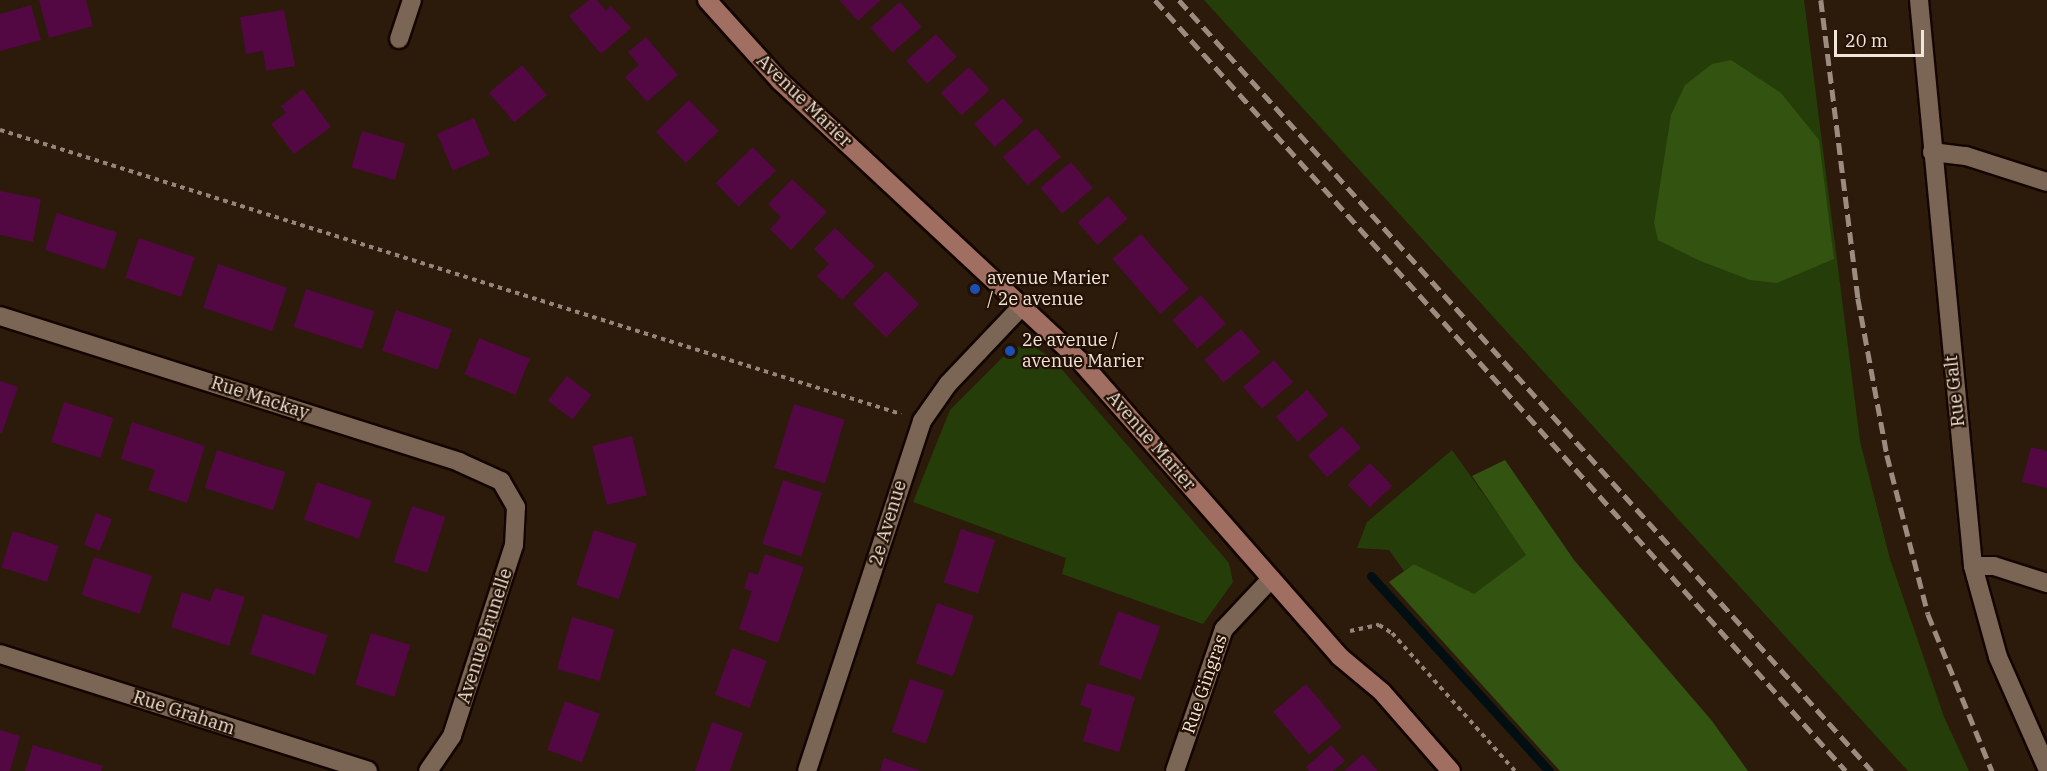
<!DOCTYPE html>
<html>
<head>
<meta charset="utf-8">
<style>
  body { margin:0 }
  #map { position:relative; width:2047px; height:771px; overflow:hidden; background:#2c1a0b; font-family:"IBM Plex Serif",serif }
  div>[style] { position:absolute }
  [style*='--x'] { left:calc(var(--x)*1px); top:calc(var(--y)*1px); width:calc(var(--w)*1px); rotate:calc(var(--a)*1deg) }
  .green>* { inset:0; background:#253d09 }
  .forest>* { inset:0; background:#335311 }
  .stream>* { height:9px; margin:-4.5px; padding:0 4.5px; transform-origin:4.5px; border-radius:4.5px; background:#010f12 }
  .building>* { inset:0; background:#530844; transform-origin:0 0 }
  .path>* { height:4px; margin-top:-2px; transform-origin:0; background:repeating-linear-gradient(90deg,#96867a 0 4.5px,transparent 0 9px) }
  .roads { filter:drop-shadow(2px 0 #130500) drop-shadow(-2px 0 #130500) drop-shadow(0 2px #130500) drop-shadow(0 -2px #130500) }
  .street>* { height:18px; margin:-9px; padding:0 9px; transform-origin:9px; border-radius:9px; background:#7b6555 }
  .secondary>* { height:18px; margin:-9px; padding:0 9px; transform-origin:9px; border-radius:9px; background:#a16f62 }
  .rail>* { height:4.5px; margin-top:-2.25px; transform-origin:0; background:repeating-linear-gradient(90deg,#9c8c80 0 12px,transparent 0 18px) }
  .dots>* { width:16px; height:16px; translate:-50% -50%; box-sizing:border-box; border:3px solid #221104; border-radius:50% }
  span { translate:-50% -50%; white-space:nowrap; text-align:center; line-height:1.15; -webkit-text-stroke:4.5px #221104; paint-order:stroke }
  .street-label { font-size:18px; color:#f2e5db }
  .poi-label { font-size:18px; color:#f2e5db }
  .left { translate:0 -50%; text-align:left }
  .scale { position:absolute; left:1834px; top:30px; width:90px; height:27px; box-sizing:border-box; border:3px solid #f2e5db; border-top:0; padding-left:8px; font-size:18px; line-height:21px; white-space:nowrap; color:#f2e5db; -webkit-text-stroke:4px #221104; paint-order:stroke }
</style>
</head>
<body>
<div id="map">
  <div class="green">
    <i style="clip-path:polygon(1204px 0,1804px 0,1860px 441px,1890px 559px,1944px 717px,1969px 771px,1908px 771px)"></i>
    <i style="clip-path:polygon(1029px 344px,1052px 358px,1229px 563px,1233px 582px,1203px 624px,1062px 574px,1066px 558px,913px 502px,950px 410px,1012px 348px)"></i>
    <i style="clip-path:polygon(1452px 450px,1527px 555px,1474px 595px,1414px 564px,1404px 571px,1389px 550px,1357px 548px,1367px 522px)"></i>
  </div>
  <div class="forest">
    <i style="clip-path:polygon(1731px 60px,1781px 93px,1819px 140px,1834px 259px,1777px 283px,1750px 280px,1698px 260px,1658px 240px,1654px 223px,1671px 115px,1685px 85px,1712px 64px)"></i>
    <i style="clip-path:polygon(1505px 460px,1574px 560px,1712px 721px,1748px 771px,1560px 771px,1389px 582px,1414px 564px,1474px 594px,1526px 555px,1472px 476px)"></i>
  </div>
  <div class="stream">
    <i style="--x:1371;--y:576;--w:264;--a:47.6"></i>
  </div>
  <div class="building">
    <i style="clip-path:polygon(39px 0,86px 0,93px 26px,49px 38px)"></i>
    <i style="clip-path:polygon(589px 0,597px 0,606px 11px,611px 6px,631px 28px,601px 54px,569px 16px)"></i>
    <i style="clip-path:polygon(839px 0,881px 0,858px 21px)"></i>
    <i style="left:900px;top:2px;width:33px;height:39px;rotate:49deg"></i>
    <i style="clip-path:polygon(31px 5px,41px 40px,0 51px,0 14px)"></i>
    <i style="clip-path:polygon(284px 10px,295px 66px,266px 71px,263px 51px,246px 54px,240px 17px)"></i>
    <i style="left:936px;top:34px;width:31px;height:40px;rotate:48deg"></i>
    <i style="clip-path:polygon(646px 37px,678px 75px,647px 102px,625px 77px,639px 65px,628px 52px)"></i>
    <i style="left:522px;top:65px;width:39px;height:43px;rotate:50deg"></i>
    <i style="left:969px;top:67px;width:31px;height:38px;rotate:48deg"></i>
    <i style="clip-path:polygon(303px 89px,331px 127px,294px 154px,271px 124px,286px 113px,281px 106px)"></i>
    <i style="left:1003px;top:98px;width:31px;height:39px;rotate:48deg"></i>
    <i style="left:689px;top:100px;width:43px;height:46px;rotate:46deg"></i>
    <i style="left:474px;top:118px;width:40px;height:40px;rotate:67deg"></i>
    <i style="left:1036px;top:128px;width:38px;height:44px;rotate:49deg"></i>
    <i style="left:362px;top:131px;width:45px;height:38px;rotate:16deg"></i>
    <i style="left:753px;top:147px;width:33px;height:52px;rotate:46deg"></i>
    <i style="left:1071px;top:162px;width:34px;height:40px;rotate:50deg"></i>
    <i style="clip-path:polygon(792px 179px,827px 212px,791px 250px,770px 229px,781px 217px,768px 204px)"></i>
    <i style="clip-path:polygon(0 191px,41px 199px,33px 242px,0 235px)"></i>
    <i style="left:1108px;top:196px;width:30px;height:40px;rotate:49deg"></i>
    <i style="left:57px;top:213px;width:63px;height:39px;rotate:18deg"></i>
    <i style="clip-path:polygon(835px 228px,875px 266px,842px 300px,817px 276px,829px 264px,814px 249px)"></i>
    <i style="left:1141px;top:234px;width:73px;height:38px;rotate:49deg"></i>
    <i style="left:139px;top:238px;width:59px;height:42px;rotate:19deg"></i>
    <i style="left:218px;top:264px;width:73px;height:46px;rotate:19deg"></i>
    <i style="left:886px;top:271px;width:47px;height:47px;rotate:45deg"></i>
    <i style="left:306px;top:289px;width:72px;height:40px;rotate:18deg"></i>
    <i style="left:1201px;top:295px;width:38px;height:38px;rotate:49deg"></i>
    <i style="left:396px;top:310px;width:59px;height:43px;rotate:19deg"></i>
    <i style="left:1241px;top:329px;width:30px;height:48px;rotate:50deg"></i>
    <i style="left:479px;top:338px;width:55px;height:39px;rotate:22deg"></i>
    <i style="left:1274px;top:360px;width:29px;height:41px;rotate:49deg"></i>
    <i style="left:567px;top:376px;width:31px;height:31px;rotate:38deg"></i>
    <i style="clip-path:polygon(0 381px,18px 387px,2px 433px,0 433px)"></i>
    <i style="left:1307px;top:390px;width:33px;height:41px;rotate:49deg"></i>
    <i style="left:64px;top:402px;width:52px;height:42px;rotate:18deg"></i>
    <i style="left:794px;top:404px;width:53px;height:67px;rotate:17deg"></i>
    <i style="clip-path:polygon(132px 422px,205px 446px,187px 503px,148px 490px,155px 470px,121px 459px)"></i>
    <i style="left:1342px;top:426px;width:29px;height:45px;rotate:49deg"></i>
    <i style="left:632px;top:436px;width:61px;height:41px;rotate:76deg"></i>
    <i style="clip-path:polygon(2031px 447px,2047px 451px,2047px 488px,2022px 482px)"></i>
    <i style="left:217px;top:450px;width:72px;height:40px;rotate:18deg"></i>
    <i style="left:1370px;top:463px;width:32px;height:31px;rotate:46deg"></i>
    <i style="left:783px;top:480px;width:41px;height:67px;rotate:18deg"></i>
    <i style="left:317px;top:482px;width:58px;height:40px;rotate:19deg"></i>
    <i style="left:412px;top:506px;width:35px;height:59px;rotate:18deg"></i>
    <i style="left:96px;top:513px;width:17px;height:34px;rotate:21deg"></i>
    <i style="left:961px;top:529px;width:36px;height:56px;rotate:18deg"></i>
    <i style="left:594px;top:530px;width:45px;height:58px;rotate:18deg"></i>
    <i style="left:13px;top:531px;width:48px;height:38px;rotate:18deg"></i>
    <i style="clip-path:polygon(765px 554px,804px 567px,778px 643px,739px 629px,752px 591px,744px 589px,749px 572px,758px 575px)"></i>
    <i style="left:94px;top:557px;width:61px;height:40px;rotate:18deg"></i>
    <i style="clip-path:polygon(215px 588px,245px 597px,229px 646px,171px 627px,182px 592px,210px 601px)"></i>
    <i style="left:937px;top:603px;width:39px;height:64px;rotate:19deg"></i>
    <i style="left:1118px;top:611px;width:45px;height:57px;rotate:20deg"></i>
    <i style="left:263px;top:614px;width:68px;height:42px;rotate:18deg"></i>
    <i style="left:572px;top:617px;width:44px;height:54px;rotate:16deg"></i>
    <i style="left:371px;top:633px;width:41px;height:54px;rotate:17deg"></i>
    <i style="left:732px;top:648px;width:37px;height:50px;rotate:20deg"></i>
    <i style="left:910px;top:679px;width:36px;height:56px;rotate:19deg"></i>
    <i style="clip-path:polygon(1087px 683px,1135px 697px,1119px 752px,1083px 741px,1092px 709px,1080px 705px)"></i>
    <i style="left:1306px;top:684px;width:56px;height:43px;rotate:50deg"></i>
    <i style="left:565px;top:701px;width:37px;height:52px;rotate:20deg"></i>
    <i style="clip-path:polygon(712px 722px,743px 733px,730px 771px,695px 771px)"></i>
    <i style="clip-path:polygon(0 730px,20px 736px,10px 771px,0 771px)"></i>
    <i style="clip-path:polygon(33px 745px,103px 766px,101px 771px,25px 771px)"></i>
    <i style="clip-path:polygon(1331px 745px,1345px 761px,1333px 771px,1309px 771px,1306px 767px)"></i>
    <i style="clip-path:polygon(1363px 754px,1378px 771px,1344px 771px)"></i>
    <i style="clip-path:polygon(884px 758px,921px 771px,880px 771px)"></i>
  </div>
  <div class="path">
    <i style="--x:0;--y:130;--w:945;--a:17.5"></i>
    <i style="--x:1350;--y:631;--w:30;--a:-12"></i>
    <i style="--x:1379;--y:625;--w:15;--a:32"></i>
    <i style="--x:1392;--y:633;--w:185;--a:48.3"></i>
  </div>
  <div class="roads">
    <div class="street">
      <i style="--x:1919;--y:0;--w:569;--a:84.55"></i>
      <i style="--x:1973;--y:566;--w:94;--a:74.6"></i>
      <i style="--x:1998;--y:657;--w:121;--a:66.2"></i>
      <i style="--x:399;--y:39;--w:41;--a:-71.6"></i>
      <i style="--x:1932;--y:152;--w:34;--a:7"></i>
      <i style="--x:1966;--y:156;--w:85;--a:17.8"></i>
      <i style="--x:0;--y:316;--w:482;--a:17.6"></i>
      <i style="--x:459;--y:462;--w:46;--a:24.3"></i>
      <i style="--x:501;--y:481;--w:30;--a:60"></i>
      <i style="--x:516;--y:507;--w:38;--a:93"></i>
      <i style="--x:514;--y:545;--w:201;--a:108"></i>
      <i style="--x:452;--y:736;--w:42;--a:124.4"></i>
      <i style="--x:1973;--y:566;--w:21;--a:0"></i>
      <i style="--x:1994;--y:566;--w:56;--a:17.8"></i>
      <i style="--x:0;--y:654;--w:386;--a:17.6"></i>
      <i style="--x:807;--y:771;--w:368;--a:-71.8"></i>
      <i style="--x:922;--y:421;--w:45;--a:-54.9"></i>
      <i style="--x:948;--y:384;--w:108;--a:-46.5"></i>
      <i style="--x:1175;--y:771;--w:150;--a:-71"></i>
      <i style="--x:1224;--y:629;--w:69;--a:-46.8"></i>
    </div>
    <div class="secondary">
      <i style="--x:707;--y:0;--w:109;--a:48"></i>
      <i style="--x:780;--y:81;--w:412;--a:43"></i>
      <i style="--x:1081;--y:362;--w:391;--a:48.7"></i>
      <i style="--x:1339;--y:656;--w:56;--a:39.9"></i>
      <i style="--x:1382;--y:692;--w:105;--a:48.9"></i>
    </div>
  </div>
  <div class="rail">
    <i style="--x:1155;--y:0;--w:1035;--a:48.13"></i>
    <i style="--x:1179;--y:0;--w:1037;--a:48.05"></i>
    <i style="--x:1821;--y:0;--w:300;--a:82.9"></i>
    <i style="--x:1858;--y:298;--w:160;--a:79.5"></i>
    <i style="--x:1887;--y:455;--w:164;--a:75.5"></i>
    <i style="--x:1928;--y:614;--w:170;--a:67.8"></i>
  </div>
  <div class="dots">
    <i style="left:975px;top:289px;background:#1a4fb4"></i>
    <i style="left:1010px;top:351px;background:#1a4fb4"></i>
  </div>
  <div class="street-label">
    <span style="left:804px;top:101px;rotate:44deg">Avenue Marier</span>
    <span style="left:1955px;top:391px;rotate:-96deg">Rue Galt</span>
    <span style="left:260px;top:398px;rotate:18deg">Rue Mackay</span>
    <span style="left:1151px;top:441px;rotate:49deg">Avenue Marier</span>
    <span style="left:888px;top:523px;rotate:-73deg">2e Avenue</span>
    <span style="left:485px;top:636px;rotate:-72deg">Avenue Brunelle</span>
    <span style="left:1205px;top:684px;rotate:-71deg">Rue Gingras</span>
    <span style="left:184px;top:713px;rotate:18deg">Rue Graham</span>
  </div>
  <div class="poi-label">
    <span class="left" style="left:987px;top:289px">avenue Marier<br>/ 2e avenue</span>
    <span class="left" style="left:1022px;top:351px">2e avenue /<br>avenue Marier</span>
  </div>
  <div class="scale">20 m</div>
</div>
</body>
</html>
